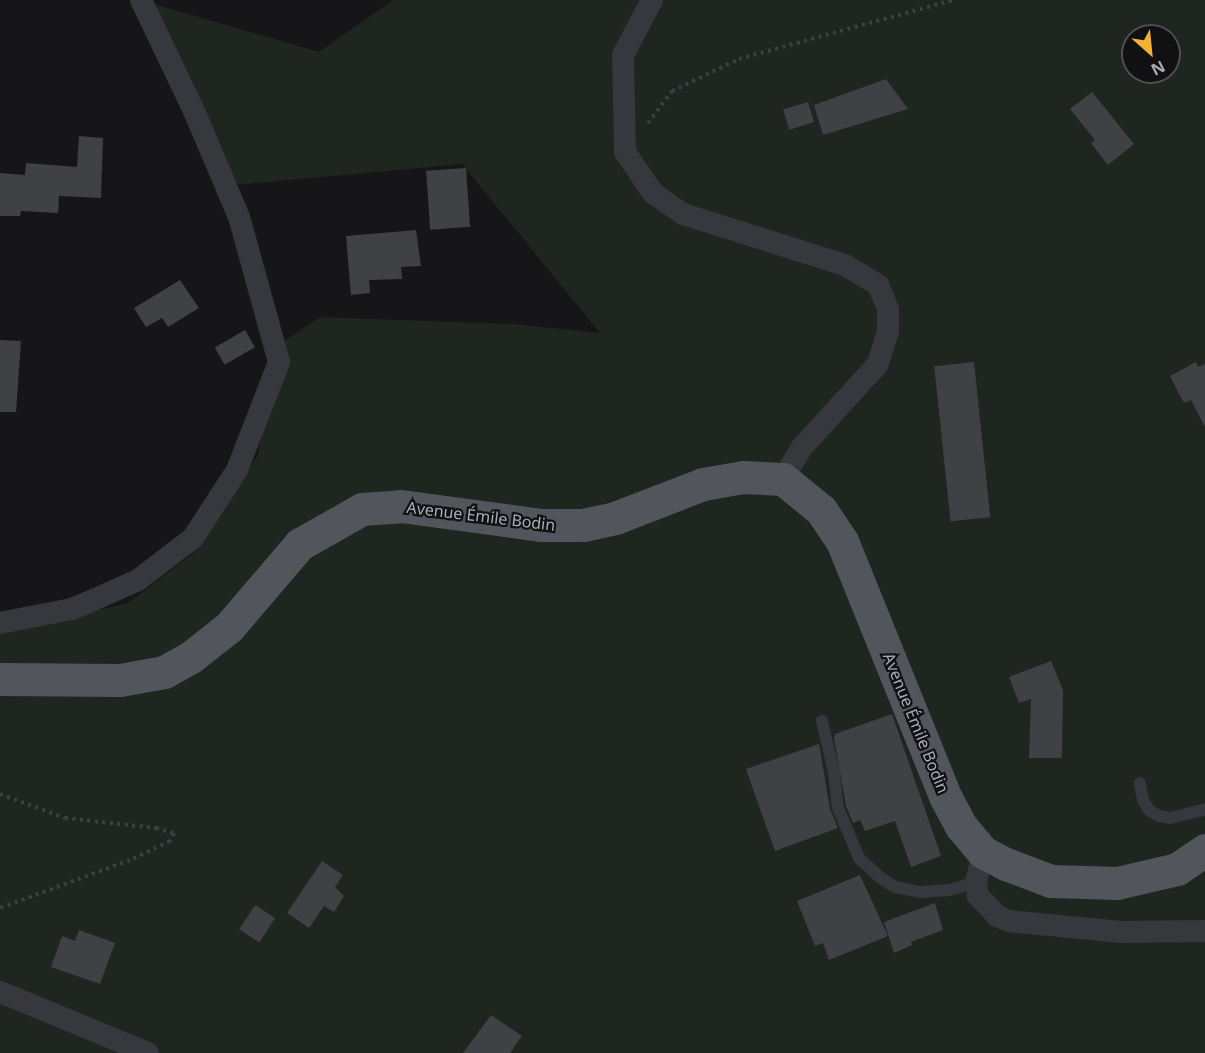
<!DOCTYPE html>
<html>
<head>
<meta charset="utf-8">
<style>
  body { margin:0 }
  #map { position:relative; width:1205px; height:1053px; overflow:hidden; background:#161618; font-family:"Noto Sans",sans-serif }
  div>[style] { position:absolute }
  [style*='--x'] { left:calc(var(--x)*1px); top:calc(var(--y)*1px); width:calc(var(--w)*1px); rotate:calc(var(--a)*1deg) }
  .green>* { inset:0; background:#1e261f }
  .building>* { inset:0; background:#404145; transform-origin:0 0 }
  .path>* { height:4px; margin-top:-2px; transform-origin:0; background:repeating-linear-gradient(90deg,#3d3f44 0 3px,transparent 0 7.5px) }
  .lane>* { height:12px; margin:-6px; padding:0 6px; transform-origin:6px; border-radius:6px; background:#37383d }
  .street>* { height:22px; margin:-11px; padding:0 11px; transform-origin:11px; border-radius:11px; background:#37383d }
  .primary>* { height:33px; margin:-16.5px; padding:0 16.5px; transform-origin:16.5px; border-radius:16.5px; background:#53555c }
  span { translate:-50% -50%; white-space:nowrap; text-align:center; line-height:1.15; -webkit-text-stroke:4.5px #111113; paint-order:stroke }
  .street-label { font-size:16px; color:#a8adb8 }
  .north { position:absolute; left:1121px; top:24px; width:60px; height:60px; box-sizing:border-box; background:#111113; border:2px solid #4d4f55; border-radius:50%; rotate:153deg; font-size:16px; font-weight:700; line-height:24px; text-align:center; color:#a8adb8 }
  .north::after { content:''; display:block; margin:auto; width:21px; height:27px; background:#f2b134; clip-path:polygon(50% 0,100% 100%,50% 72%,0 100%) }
</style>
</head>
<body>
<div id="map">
  <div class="green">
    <i style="clip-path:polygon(evenodd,393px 0,1205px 0,1205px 1053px,0 1053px,0 632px,128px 603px,193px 553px,258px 455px,277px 346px,320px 317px,513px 324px,600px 333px,462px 164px,235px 185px,147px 2px,319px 52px,393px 0,1133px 36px,1169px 36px,1169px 72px,1133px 72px,1133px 36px)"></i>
  </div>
  <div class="building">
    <i style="clip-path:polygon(886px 79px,908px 109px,823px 135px,814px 105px)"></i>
    <i style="clip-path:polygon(1092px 92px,1134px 144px,1108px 165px,1091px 143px,1095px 140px,1070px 109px)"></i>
    <i style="left:808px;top:102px;width:21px;height:26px;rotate:73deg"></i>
    <i style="clip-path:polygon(79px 136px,103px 138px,101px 198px,59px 196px,58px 213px,21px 211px,20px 216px,0 216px,0 173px,25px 175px,26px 163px,77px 167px)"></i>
    <i style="left:466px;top:168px;width:59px;height:40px;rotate:86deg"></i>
    <i style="clip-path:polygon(416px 230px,421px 266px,401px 267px,402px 279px,369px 280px,370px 293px,351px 295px,346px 236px)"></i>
    <i style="clip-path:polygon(180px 280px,199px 308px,168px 327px,162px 318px,146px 327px,134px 308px)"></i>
    <i style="left:245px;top:330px;width:20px;height:35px;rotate:60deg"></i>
    <i style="clip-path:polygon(0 340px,21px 341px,16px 412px,0 412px)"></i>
    <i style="left:974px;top:362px;width:156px;height:40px;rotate:84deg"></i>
    <i style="clip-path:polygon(1196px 362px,1198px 367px,1205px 364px,1205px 427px,1191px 400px,1184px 403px,1170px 376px)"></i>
    <i style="clip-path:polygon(1051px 661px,1063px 690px,1062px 758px,1029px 758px,1031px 699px,1019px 703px,1009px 677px)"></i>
    <i style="clip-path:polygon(892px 714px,941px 856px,911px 867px,895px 821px,865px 831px,860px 820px,853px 823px,846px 806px,834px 738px,835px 734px)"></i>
    <i style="clip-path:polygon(819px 744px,830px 809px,838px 828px,775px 851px,746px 769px)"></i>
    <i style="clip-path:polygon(322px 861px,343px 875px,335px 887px,344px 896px,334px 912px,324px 906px,309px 928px,287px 913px)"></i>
    <i style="clip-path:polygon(860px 875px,888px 936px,829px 960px,823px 943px,815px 946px,797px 901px)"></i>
    <i style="clip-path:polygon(935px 903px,943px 930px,911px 942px,912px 945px,894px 953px,884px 922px)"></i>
    <i style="left:255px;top:905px;width:24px;height:29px;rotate:33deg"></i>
    <i style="clip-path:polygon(79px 930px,115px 943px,100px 984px,51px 967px,62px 936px,75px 941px)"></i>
    <i style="clip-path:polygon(491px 1015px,522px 1036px,510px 1053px,463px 1053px)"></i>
  </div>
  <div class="path">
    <i style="--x:648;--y:123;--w:40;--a:-53"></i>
    <i style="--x:672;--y:91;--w:74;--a:-25.5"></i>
    <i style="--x:739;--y:59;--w:222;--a:-15.4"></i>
    <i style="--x:0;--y:794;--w:69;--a:20.3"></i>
    <i style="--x:65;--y:818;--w:92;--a:6.3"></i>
    <i style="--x:156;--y:828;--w:19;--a:16"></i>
    <i style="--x:174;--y:833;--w:9;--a:117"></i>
    <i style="--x:170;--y:841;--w:44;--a:154.6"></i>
    <i style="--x:130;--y:860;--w:139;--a:159.7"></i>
  </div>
  <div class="lane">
    <i style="--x:822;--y:721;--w:52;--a:76.8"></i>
    <i style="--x:834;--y:772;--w:36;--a:84"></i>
    <i style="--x:838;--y:808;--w:54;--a:67.2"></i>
    <i style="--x:859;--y:858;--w:26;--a:43"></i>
    <i style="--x:878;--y:876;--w:20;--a:33"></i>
    <i style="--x:895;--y:887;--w:25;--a:11"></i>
    <i style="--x:920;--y:892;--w:30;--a:-4"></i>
    <i style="--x:950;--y:890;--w:27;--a:-17"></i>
    <i style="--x:1140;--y:783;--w:17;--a:80"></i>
    <i style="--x:1143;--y:800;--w:13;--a:58"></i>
    <i style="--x:1150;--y:811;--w:10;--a:29"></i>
    <i style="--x:1159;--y:816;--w:11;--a:10"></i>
    <i style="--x:1170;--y:818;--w:36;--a:-14"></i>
  </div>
  <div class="street">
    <i style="--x:652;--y:0;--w:62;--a:117.8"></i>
    <i style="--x:623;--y:55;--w:97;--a:88.8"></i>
    <i style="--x:625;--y:152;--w:50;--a:55.7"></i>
    <i style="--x:653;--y:193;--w:37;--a:35"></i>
    <i style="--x:683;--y:214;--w:170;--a:17.5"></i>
    <i style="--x:845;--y:265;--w:39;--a:31"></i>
    <i style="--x:878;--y:285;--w:26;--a:67"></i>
    <i style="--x:888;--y:309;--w:23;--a:90"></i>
    <i style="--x:888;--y:332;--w:35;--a:108"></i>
    <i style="--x:877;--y:365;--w:111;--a:132.4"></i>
    <i style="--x:802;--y:447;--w:37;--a:121"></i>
    <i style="--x:0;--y:623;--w:73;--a:-11"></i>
    <i style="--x:72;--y:609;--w:30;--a:-23"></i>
    <i style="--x:100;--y:597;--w:42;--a:-24.1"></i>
    <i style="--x:138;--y:580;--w:69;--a:-37.4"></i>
    <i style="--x:193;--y:538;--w:81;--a:-57.1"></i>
    <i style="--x:237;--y:470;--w:116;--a:-68.7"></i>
    <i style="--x:279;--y:362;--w:150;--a:-105.4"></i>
    <i style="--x:239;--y:217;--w:115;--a:-113"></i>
    <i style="--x:194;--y:111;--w:123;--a:-115.5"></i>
    <i style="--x:983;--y:852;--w:31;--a:103"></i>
    <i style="--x:976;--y:882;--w:14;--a:82"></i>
    <i style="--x:978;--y:896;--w:28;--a:46"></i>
    <i style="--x:997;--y:916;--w:13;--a:23"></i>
    <i style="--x:1009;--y:921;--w:113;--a:5.6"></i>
    <i style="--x:1121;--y:932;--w:84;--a:-0.7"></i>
    <i style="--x:0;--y:992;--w:160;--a:22.4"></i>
  </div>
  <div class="primary">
    <i style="--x:0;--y:679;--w:120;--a:0.5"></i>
    <i style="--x:120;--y:680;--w:45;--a:-10.3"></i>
    <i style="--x:164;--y:672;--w:31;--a:-29"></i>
    <i style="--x:191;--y:657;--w:48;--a:-38.3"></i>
    <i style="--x:229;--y:627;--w:109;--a:-49.5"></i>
    <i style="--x:300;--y:544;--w:71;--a:-29.4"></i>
    <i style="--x:362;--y:509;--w:39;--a:-4"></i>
    <i style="--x:401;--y:506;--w:142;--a:7.7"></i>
    <i style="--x:542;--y:525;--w:41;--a:0"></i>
    <i style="--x:583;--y:525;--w:33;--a:-12"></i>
    <i style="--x:615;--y:518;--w:94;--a:-21.1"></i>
    <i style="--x:703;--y:484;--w:41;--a:-9.9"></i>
    <i style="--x:743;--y:477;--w:40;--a:2.9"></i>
    <i style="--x:783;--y:479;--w:49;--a:39.2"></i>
    <i style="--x:821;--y:510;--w:37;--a:56"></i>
    <i style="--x:842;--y:541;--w:277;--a:68"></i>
    <i style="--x:946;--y:798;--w:32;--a:62"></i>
    <i style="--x:961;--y:826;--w:34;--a:50"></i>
    <i style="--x:983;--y:852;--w:26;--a:28"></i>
    <i style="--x:1006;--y:864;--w:48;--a:20.7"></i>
    <i style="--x:1051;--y:881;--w:66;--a:1.7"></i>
    <i style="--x:1117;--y:883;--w:62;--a:-13.1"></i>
    <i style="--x:1177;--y:869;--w:34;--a:-34"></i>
  </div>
  <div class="street-label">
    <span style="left:481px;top:516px;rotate:7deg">Avenue Émile Bodin</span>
    <span style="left:916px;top:723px;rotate:68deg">Avenue Émile Bodin</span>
  </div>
  <div class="north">N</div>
</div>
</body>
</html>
